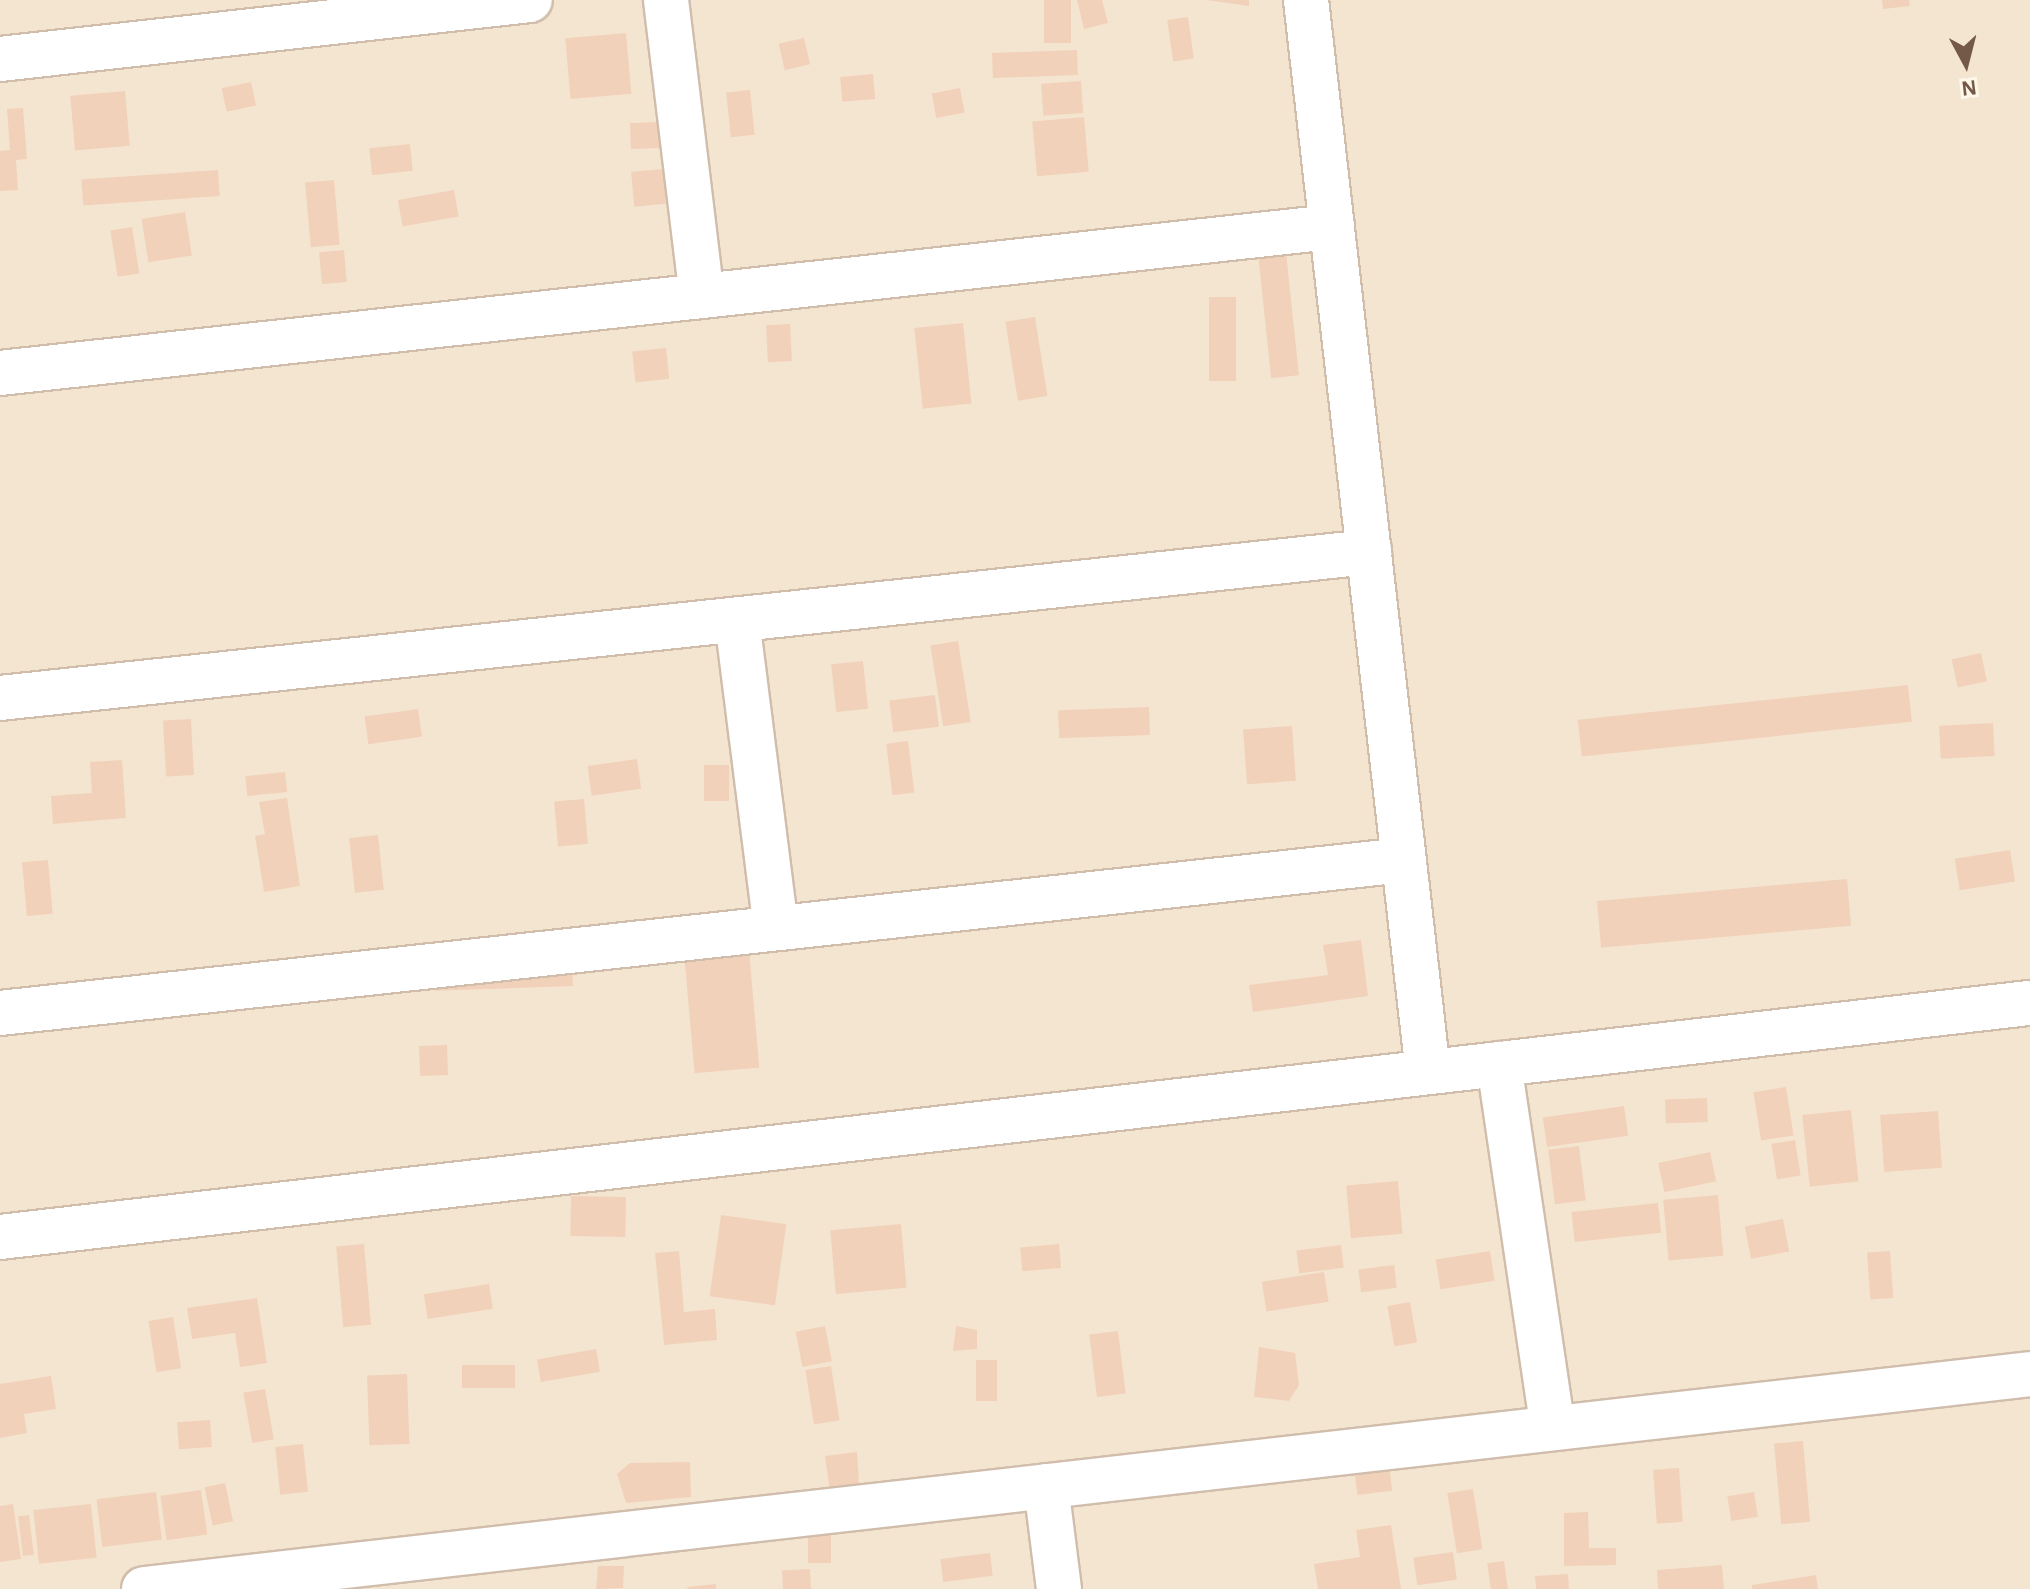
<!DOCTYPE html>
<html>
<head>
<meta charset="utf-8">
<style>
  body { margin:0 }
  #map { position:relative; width:2030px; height:1589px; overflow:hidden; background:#fcf3e3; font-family:"Alegreya Sans",sans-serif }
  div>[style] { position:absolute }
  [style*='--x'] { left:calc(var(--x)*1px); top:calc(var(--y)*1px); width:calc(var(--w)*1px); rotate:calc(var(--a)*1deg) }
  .residential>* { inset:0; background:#f4e5d1; transform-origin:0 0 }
  .building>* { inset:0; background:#f2d1ba; transform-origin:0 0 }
  .roads { filter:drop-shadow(2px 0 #d0bdac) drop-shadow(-2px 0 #d0bdac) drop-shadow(0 2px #d0bdac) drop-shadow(0 -2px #d0bdac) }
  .minor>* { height:44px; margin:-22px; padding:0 22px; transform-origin:22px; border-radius:22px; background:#fff }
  span { translate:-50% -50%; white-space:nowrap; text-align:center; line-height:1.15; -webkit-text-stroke:8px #fff7e9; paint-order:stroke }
  .north { position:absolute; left:1926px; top:24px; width:80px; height:80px; -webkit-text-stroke:6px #fff7e9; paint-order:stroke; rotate:173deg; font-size:22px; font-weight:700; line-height:32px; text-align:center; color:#745949 }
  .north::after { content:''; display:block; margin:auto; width:28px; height:36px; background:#745949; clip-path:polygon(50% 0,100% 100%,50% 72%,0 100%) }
</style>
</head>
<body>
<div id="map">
  <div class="residential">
    <i style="left:0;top:0;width:2030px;height:1589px"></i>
  </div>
  <div class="building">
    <i style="left:1044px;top:0;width:27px;height:43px"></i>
    <i style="clip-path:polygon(1077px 0,1102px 0,1108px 23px,1084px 29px)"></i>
    <i style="clip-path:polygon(1206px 0,1249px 0,1249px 6px)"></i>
    <i style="clip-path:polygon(1882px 0,1909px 0,1910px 6px,1883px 9px)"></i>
    <i style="left:1188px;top:17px;width:42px;height:21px;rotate:82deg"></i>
    <i style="left:626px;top:33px;width:61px;height:61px;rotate:85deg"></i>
    <i style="left:804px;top:38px;width:27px;height:26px;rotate:77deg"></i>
    <i style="left:1077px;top:50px;width:25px;height:85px;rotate:88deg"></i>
    <i style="left:873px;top:74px;width:25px;height:33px;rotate:85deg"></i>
    <i style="left:1081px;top:81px;width:32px;height:40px;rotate:86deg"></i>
    <i style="left:251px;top:82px;width:24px;height:30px;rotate:78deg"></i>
    <i style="left:960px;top:88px;width:25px;height:29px;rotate:79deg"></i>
    <i style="left:750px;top:90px;width:45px;height:24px;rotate:84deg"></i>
    <i style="left:125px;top:91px;width:55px;height:55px;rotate:85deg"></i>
    <i style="clip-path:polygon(23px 108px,27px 159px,16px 160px,18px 190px,0 191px,0 151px,10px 150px,7px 109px)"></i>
    <i style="left:1084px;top:117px;width:55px;height:52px;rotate:85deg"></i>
    <i style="left:659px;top:122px;width:26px;height:29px;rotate:88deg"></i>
    <i style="left:410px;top:144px;width:27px;height:41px;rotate:84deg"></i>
    <i style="left:663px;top:169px;width:35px;height:32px;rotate:85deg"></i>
    <i style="left:218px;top:170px;width:26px;height:137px;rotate:86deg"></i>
    <i style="left:334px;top:180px;width:65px;height:29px;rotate:85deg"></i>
    <i style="left:454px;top:190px;width:27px;height:57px;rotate:80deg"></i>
    <i style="left:185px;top:212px;width:44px;height:44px;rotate:81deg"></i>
    <i style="left:132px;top:227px;width:47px;height:22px;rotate:81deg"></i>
    <i style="left:344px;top:250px;width:32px;height:25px;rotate:85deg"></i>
    <i style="left:1286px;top:252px;width:124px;height:28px;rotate:84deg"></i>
    <i style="left:1209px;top:297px;width:27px;height:84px"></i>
    <i style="left:1035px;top:317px;width:80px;height:30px;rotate:81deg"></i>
    <i style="left:963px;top:323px;width:81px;height:49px;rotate:84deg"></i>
    <i style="left:790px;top:324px;width:37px;height:24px;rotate:87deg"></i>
    <i style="left:666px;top:348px;width:31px;height:34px;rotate:84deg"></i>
    <i style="left:958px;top:641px;width:82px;height:28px;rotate:81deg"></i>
    <i style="left:1981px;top:653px;width:29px;height:30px;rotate:78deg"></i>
    <i style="left:863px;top:661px;width:48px;height:32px;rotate:84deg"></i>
    <i style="left:1908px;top:685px;width:37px;height:332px;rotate:84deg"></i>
    <i style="left:935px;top:695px;width:32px;height:46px;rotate:83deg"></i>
    <i style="left:1149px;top:707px;width:28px;height:91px;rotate:88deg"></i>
    <i style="left:418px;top:709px;width:28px;height:54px;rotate:82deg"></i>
    <i style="left:191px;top:719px;width:56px;height:28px;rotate:87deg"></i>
    <i style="left:1993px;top:723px;width:33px;height:54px;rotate:87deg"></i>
    <i style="left:1292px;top:726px;width:55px;height:49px;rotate:86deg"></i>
    <i style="left:908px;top:741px;width:52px;height:22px;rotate:83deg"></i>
    <i style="left:637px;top:759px;width:30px;height:50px;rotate:82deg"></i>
    <i style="clip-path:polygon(122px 760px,126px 818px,53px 824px,51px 796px,92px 793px,90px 762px)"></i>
    <i style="left:704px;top:765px;width:25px;height:36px"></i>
    <i style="left:285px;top:772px;width:20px;height:40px;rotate:84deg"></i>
    <i style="clip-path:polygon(287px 798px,300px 886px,264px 892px,255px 836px,265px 834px,259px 802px)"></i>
    <i style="left:584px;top:799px;width:45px;height:30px;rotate:85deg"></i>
    <i style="left:378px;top:835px;width:55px;height:29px;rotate:84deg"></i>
    <i style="left:2010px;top:850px;width:32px;height:56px;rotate:81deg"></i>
    <i style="left:48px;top:860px;width:54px;height:26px;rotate:85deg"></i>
    <i style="left:1847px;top:879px;width:47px;height:251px;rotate:85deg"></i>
    <i style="clip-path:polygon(1361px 940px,1368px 996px,1253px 1012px,1249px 985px,1328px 975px,1323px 945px)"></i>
    <i style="left:749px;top:950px;width:118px;height:65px;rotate:85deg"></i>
    <i style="left:572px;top:962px;width:24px;height:136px;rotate:88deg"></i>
    <i style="left:447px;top:1045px;width:30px;height:28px;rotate:88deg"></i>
    <i style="left:1786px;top:1087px;width:49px;height:33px;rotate:81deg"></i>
    <i style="left:1707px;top:1098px;width:24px;height:42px;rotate:88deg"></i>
    <i style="left:1624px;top:1106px;width:30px;height:82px;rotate:82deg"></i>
    <i style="left:1851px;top:1110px;width:72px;height:49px;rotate:84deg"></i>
    <i style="left:1938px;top:1111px;width:57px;height:58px;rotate:86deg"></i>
    <i style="left:1795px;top:1140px;width:36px;height:24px;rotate:81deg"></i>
    <i style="left:1579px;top:1146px;width:55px;height:31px;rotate:83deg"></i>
    <i style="left:1710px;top:1152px;width:30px;height:53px;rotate:78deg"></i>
    <i style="left:1398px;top:1181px;width:53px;height:52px;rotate:85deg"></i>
    <i style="left:1718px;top:1195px;width:61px;height:55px;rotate:85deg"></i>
    <i style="left:571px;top:1196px;width:55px;height:40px;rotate:1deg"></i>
    <i style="left:1658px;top:1203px;width:30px;height:87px;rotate:84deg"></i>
    <i style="left:721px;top:1215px;width:66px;height:82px;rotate:8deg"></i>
    <i style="left:1783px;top:1219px;width:33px;height:39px;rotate:79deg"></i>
    <i style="left:901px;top:1224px;width:64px;height:71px;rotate:85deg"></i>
    <i style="left:364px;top:1244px;width:81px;height:28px;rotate:85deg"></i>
    <i style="left:1059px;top:1244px;width:24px;height:39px;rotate:85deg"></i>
    <i style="left:1341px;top:1245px;width:23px;height:45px;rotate:83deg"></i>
    <i style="clip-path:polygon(679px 1251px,684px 1312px,715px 1309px,717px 1340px,664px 1345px,655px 1253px)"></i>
    <i style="left:1490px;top:1251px;width:30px;height:55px;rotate:81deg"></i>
    <i style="left:1890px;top:1251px;width:47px;height:23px;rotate:86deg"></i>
    <i style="left:1394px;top:1265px;width:23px;height:36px;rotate:83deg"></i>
    <i style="left:1324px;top:1272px;width:30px;height:63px;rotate:81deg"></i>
    <i style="left:489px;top:1284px;width:25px;height:66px;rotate:81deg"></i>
    <i style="clip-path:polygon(257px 1298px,267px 1363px,240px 1367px,235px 1333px,192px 1339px,187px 1308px)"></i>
    <i style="left:1410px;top:1302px;width:41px;height:23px;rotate:80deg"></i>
    <i style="left:173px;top:1317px;width:52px;height:25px;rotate:81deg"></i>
    <i style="left:825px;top:1326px;width:36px;height:30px;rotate:79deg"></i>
    <i style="clip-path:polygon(956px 1326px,977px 1330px,977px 1349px,953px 1351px)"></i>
    <i style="left:1118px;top:1331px;width:63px;height:29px;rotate:83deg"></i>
    <i style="clip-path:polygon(1259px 1347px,1295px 1353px,1299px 1385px,1289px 1401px,1254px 1397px)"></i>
    <i style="left:596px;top:1349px;width:23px;height:60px;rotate:80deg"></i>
    <i style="left:976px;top:1360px;width:21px;height:41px"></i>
    <i style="left:462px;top:1365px;width:53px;height:23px"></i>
    <i style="left:831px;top:1366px;width:55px;height:26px;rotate:81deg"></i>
    <i style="left:407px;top:1374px;width:70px;height:40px;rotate:88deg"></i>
    <i style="clip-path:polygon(51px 1376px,56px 1409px,24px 1414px,27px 1433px,0 1438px,0 1384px)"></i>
    <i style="left:265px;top:1389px;width:51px;height:22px;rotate:80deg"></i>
    <i style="left:210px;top:1420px;width:27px;height:33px;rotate:86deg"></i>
    <i style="left:1803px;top:1441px;width:81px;height:29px;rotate:85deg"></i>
    <i style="left:303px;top:1444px;width:48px;height:28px;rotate:84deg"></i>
    <i style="clip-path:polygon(857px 1452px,859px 1484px,830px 1492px,825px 1456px)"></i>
    <i style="clip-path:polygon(690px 1462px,691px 1497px,626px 1503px,617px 1474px,630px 1463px)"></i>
    <i style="left:1389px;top:1465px;width:26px;height:35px;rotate:83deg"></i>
    <i style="left:1679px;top:1468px;width:54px;height:26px;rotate:86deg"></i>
    <i style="left:225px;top:1483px;width:39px;height:21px;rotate:78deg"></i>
    <i style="left:1473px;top:1489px;width:61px;height:26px;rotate:81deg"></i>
    <i style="left:201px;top:1490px;width:45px;height:41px;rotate:82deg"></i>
    <i style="left:156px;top:1492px;width:48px;height:60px;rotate:83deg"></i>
    <i style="left:1754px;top:1492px;width:25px;height:27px;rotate:81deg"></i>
    <i style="clip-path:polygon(13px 1504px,21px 1559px,0 1562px,0 1506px)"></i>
    <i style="left:91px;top:1504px;width:54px;height:58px;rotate:84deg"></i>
    <i style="clip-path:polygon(1588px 1512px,1589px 1548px,1616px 1548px,1616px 1565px,1564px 1566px,1564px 1513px)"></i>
    <i style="left:29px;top:1515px;width:40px;height:11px;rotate:83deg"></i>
    <i style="clip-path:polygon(1391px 1525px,1401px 1589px,1318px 1589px,1314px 1564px,1360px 1557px,1356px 1530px)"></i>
    <i style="left:808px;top:1534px;width:23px;height:29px"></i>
    <i style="left:1453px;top:1552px;width:28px;height:40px;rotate:82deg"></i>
    <i style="left:990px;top:1553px;width:23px;height:50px;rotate:83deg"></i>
    <i style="left:1504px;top:1561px;width:28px;height:17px;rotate:82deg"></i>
    <i style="clip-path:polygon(1722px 1565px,1724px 1589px,1658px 1589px,1657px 1570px)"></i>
    <i style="clip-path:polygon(598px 1566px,624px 1566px,623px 1588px,596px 1589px)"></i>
    <i style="left:810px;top:1569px;width:20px;height:28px;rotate:87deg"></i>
    <i style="clip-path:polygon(1568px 1574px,1569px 1589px,1536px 1589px,1535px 1576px)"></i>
    <i style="clip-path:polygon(1816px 1575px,1818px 1589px,1752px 1589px,1752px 1585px)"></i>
    <i style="clip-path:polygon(716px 1584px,716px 1589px,688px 1589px,687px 1587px)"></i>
  </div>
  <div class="roads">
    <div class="minor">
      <i style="--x:666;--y:0;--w:298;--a:83.1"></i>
      <i style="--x:1306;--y:0;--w:1079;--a:83.51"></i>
      <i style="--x:0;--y:59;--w:533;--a:-6.35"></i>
      <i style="--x:0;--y:373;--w:1340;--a:-6.26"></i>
      <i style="--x:737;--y:620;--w:310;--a:82.8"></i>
      <i style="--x:0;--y:698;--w:1377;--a:-6.09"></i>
      <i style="--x:0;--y:1013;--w:1412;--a:-6.22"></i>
      <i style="--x:1499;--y:1064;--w:368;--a:81.6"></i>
      <i style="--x:0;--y:1237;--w:2043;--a:-6.58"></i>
      <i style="--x:1046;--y:1486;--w:104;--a:82.8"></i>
      <i style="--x:144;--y:1589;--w:1898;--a:-6.5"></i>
    </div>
  </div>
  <div class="north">N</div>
</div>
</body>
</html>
